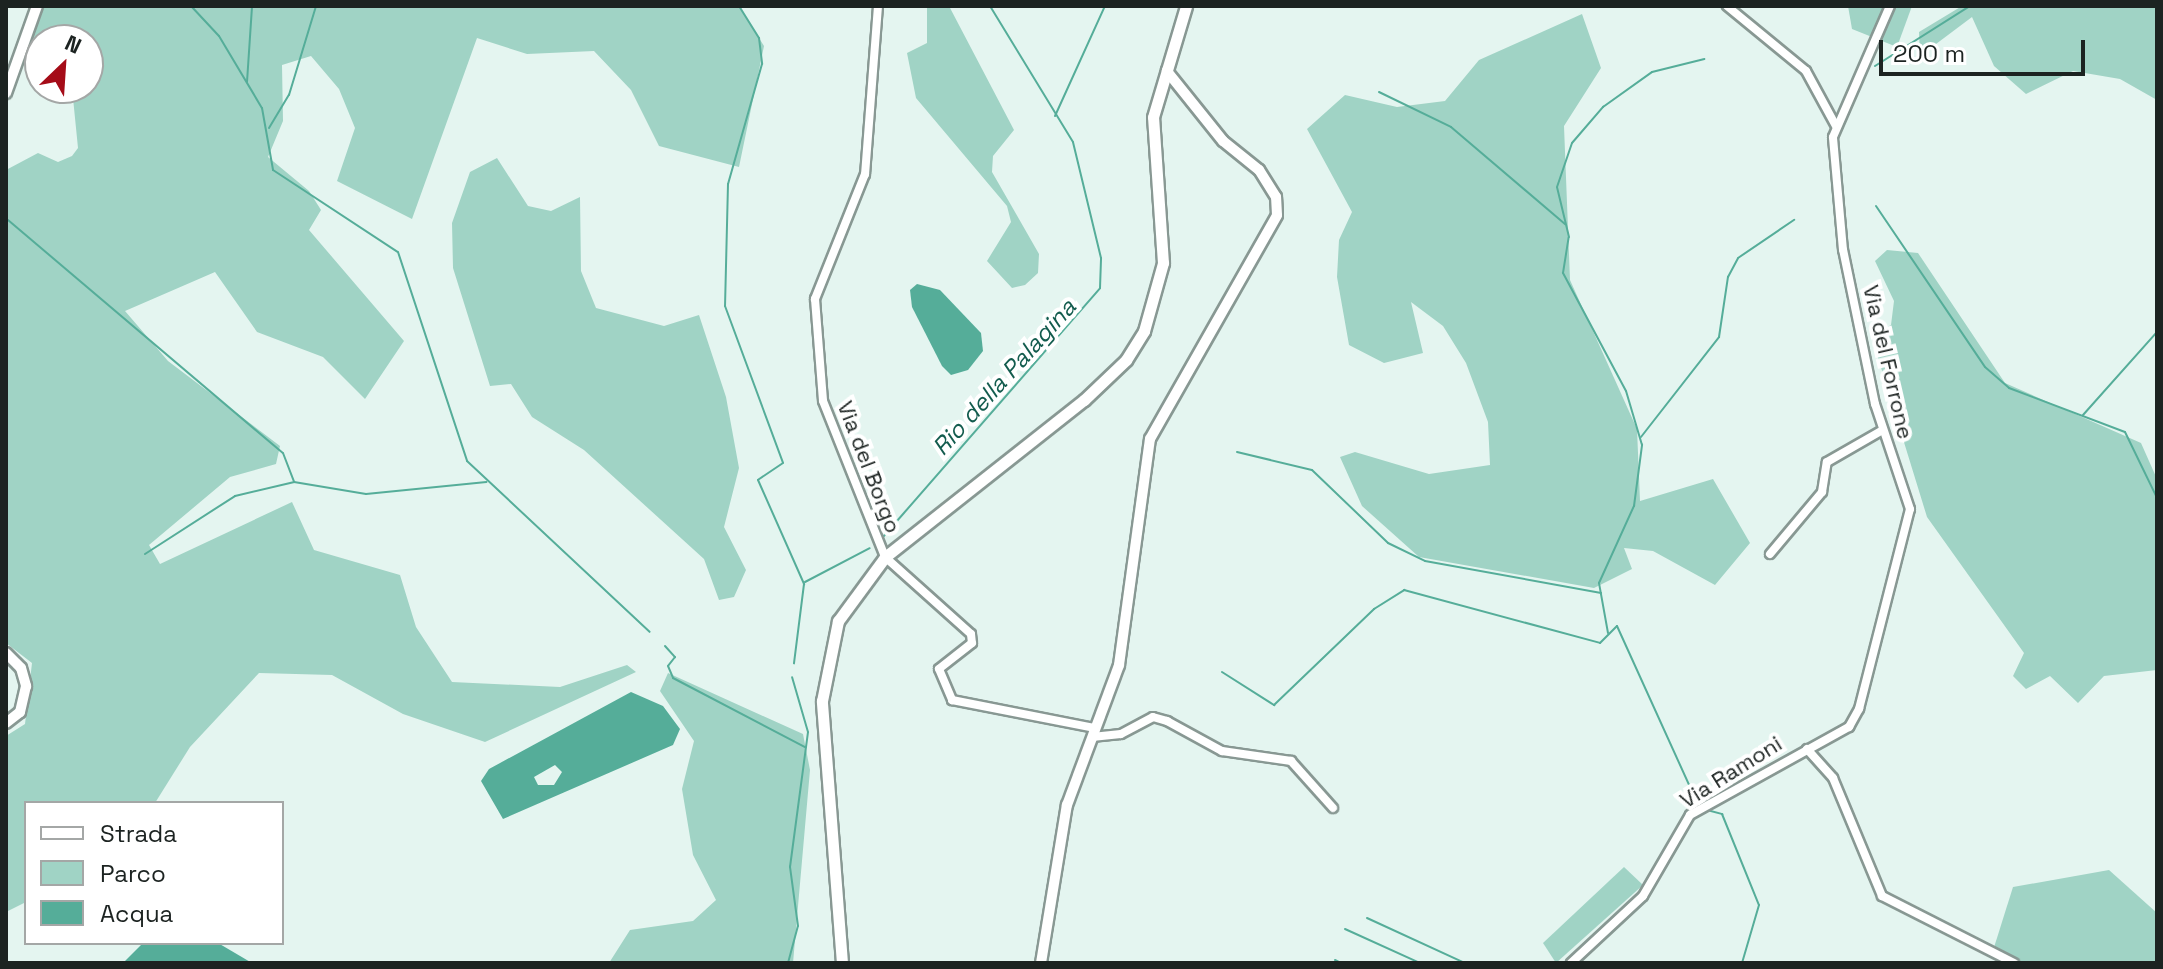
<!DOCTYPE html>
<html>
<head>
<meta charset="utf-8">
<style>
  body { margin:0 }
  #map { position:relative; width:2163px; height:969px; overflow:hidden; background:#e4f5f0; font-family:"Space Grotesk",sans-serif }
  div>[style] { position:absolute }
  [style*='--x'] { left:calc(var(--x)*1px); top:calc(var(--y)*1px); width:calc(var(--w)*1px); rotate:calc(var(--a)*1deg) }
  .green>* { inset:0; background:#a0d3c5 }
  .water>* { inset:0; background:#55ad99 }
  .stream>* { height:2px; margin:-1px; padding:0 1px; transform-origin:1px; border-radius:1px; background:#55ad99 }
  .roads { filter:drop-shadow(2px 0 #889893) drop-shadow(-2px 0 #889893) drop-shadow(0 2px #889893) drop-shadow(0 -2px #889893) }
  .minor>* { height:8px; margin:-4px; padding:0 4px; transform-origin:4px; border-radius:4px; background:#fff }
  .tertiary>* { height:10px; margin:-5px; padding:0 5px; transform-origin:5px; border-radius:5px; background:#fff }
  .secondary>* { height:11px; margin:-5.5px; padding:0 5.5px; transform-origin:5.5px; border-radius:5.5px; background:#fff }
  span { translate:-50% -50%; white-space:nowrap; text-align:center; line-height:1.15; -webkit-text-stroke:8px #fff; paint-order:stroke }
  .street-label { font-size:22px; color:#1c2321 }
  .water-label { font-size:24px; color:#135c4e; font-style:italic }
  .frame { position:absolute; inset:0; border:8px solid #1c2321; pointer-events:none }
  .legend { position:absolute; left:24px; top:801px; width:260px; height:144px; box-sizing:border-box; background:#fff; border:2px solid #a4a7a6; margin:0; padding:10px 14px; list-style:none; font-size:24px; color:#1c2321 }
  .legend li { display:flex; align-items:center; gap:16px; height:40px }
  .legend b { width:40px; border:2px solid #a4a7a6 }
  .north { position:absolute; left:24px; top:24px; width:80px; height:80px; box-sizing:border-box; background:#fff; border:2px solid #a4a7a6; border-radius:50%; rotate:25deg; font-size:22px; font-weight:700; line-height:32px; text-align:center; color:#1c2321 }
  .north::after { content:''; display:block; margin:auto; width:28px; height:36px; background:#a50c18; clip-path:polygon(50% 0,100% 100%,50% 72%,0 100%) }
  .scale { position:absolute; left:1879px; top:40px; width:206px; height:36px; box-sizing:border-box; border:4px solid #1c2321; border-top:0; padding-left:10px; font-size:24px; line-height:28px; white-space:nowrap; color:#1c2321; -webkit-text-stroke:6px #fff; paint-order:stroke }
</style>
</head>
<body>
<div id="map">
  <div class="green">
    <i style="clip-path:polygon(32px 6px,739px 6px,764px 46px,739px 167px,659px 146px,631px 90px,594px 51px,527px 54px,477px 38px,412px 219px,337px 181px,355px 128px,339px 89px,311px 56px,282px 65px,283px 121px,268px 157px,309px 191px,321px 210px,309px 230px,404px 341px,365px 399px,323px 357px,257px 332px,215px 272px,125px 311px,168px 361px,280px 446px,276px 464px,230px 477px,149px 545px,160px 564px,292px 502px,314px 550px,400px 575px,416px 627px,452px 682px,560px 687px,627px 665px,636px 672px,485px 742px,403px 714px,332px 675px,259px 673px,190px 747px,155px 803px,26px 803px,26px 902px,6px 912px,6px 736px,25px 724px,32px 663px,6px 643px,6px 170px,38px 153px,58px 162px,72px 156px,78px 148px,72px 88px,88px 88px,88px 40px,40px 40px,40px 63px,22px 62px,6px 103px,6px 77px)"></i>
    <i style="clip-path:polygon(927px 6px,949px 6px,1014px 130px,993px 156px,992px 172px,1039px 254px,1038px 273px,1025px 285px,1012px 288px,987px 261px,1011px 222px,1007px 206px,916px 98px,907px 53px,927px 43px)"></i>
    <i style="clip-path:polygon(1848px 6px,1912px 6px,1897px 47px,1852px 29px)"></i>
    <i style="clip-path:polygon(1962px 6px,2157px 6px,2157px 100px,2120px 79px,2073px 71px,2026px 94px,1994px 66px,1972px 17px,1920px 56px,1919px 32px)"></i>
    <i style="clip-path:polygon(1582px 14px,1601px 68px,1564px 126px,1570px 280px,1637px 429px,1640px 501px,1713px 479px,1750px 543px,1715px 585px,1653px 551px,1624px 548px,1632px 569px,1594px 588px,1419px 557px,1362px 506px,1340px 457px,1355px 452px,1429px 474px,1490px 465px,1488px 422px,1466px 363px,1443px 326px,1411px 302px,1423px 353px,1384px 363px,1349px 345px,1337px 277px,1339px 240px,1352px 212px,1307px 129px,1345px 95px,1397px 107px,1445px 101px,1479px 60px)"></i>
    <i style="clip-path:polygon(497px 158px,528px 206px,551px 211px,580px 197px,581px 271px,596px 308px,664px 326px,699px 315px,726px 397px,739px 468px,724px 527px,746px 570px,734px 597px,719px 600px,704px 559px,584px 450px,532px 417px,511px 384px,490px 386px,453px 268px,452px 223px,470px 172px)"></i>
    <i style="clip-path:polygon(1887px 250px,1918px 253px,2005px 383px,2141px 443px,2157px 479px,2157px 670px,2104px 676px,2078px 703px,2050px 676px,2026px 689px,2013px 676px,2024px 653px,1927px 517px,1871px 335px,1891px 325px,1894px 301px,1875px 261px)"></i>
    <i style="clip-path:polygon(668px 673px,803px 734px,810px 770px,793px 963px,609px 963px,630px 930px,693px 921px,716px 900px,693px 855px,682px 789px,694px 741px,660px 691px)"></i>
    <i style="clip-path:polygon(1624px 867px,1643px 885px,1556px 963px,1543px 943px)"></i>
    <i style="clip-path:polygon(2109px 870px,2157px 913px,2157px 963px,2001px 963px,1991px 957px,2013px 887px)"></i>
  </div>
  <div class="water">
    <i style="clip-path:polygon(917px 284px,940px 290px,981px 333px,983px 351px,968px 370px,951px 375px,942px 366px,912px 307px,910px 290px)"></i>
    <i style="clip-path:polygon(evenodd,631px 692px,663px 706px,680px 729px,673px 745px,503px 819px,481px 781px,489px 769px,631px 692px,555px 765px,562px 772px,554px 785px,538px 785px,534px 777px,555px 765px)"></i>
    <i style="clip-path:polygon(143px 943px,218px 943px,252px 963px,123px 963px)"></i>
  </div>
  <div class="stream">
    <i style="--x:191;--y:6;--w:41;--a:47"></i>
    <i style="--x:219;--y:36;--w:84;--a:59.2"></i>
    <i style="--x:262;--y:108;--w:63;--a:79.9"></i>
    <i style="--x:273;--y:170;--w:149;--a:33.3"></i>
    <i style="--x:398;--y:252;--w:220;--a:71.7"></i>
    <i style="--x:467;--y:461;--w:250;--a:43.1"></i>
    <i style="--x:739;--y:6;--w:38;--a:58"></i>
    <i style="--x:759;--y:38;--w:26;--a:83"></i>
    <i style="--x:762;--y:64;--w:125;--a:105.8"></i>
    <i style="--x:728;--y:184;--w:122;--a:91.4"></i>
    <i style="--x:725;--y:306;--w:167;--a:69.7"></i>
    <i style="--x:783;--y:463;--w:30;--a:146"></i>
    <i style="--x:758;--y:480;--w:114;--a:66.1"></i>
    <i style="--x:804;--y:584;--w:80;--a:97.2"></i>
    <i style="--x:1875;--y:66;--w:112;--a:-32.3"></i>
    <i style="--x:247;--y:82;--w:76;--a:-86.2"></i>
    <i style="--x:1379;--y:92;--w:80;--a:25.9"></i>
    <i style="--x:1451;--y:127;--w:150;--a:40.4"></i>
    <i style="--x:1055;--y:116;--w:121;--a:-65.6"></i>
    <i style="--x:269;--y:128;--w:39;--a:-59"></i>
    <i style="--x:289;--y:95;--w:93;--a:-73.1"></i>
    <i style="--x:1876;--y:206;--w:194;--a:55.9"></i>
    <i style="--x:1985;--y:367;--w:32;--a:41"></i>
    <i style="--x:2009;--y:388;--w:124;--a:20.8"></i>
    <i style="--x:2125;--y:432;--w:73;--a:64.1"></i>
    <i style="--x:8;--y:220;--w:360;--a:40.3"></i>
    <i style="--x:283;--y:453;--w:31;--a:69"></i>
    <i style="--x:2083;--y:415;--w:111;--a:-48.3"></i>
    <i style="--x:1641;--y:437;--w:127;--a:-52"></i>
    <i style="--x:1719;--y:337;--w:61;--a:-81.5"></i>
    <i style="--x:1728;--y:277;--w:21;--a:-62"></i>
    <i style="--x:1738;--y:258;--w:68;--a:-34.2"></i>
    <i style="--x:1237;--y:452;--w:77;--a:13.5"></i>
    <i style="--x:1312;--y:470;--w:105;--a:43.8"></i>
    <i style="--x:1388;--y:543;--w:41;--a:25.9"></i>
    <i style="--x:1425;--y:561;--w:179;--a:10.3"></i>
    <i style="--x:883;--y:537;--w:330;--a:-48.9"></i>
    <i style="--x:1100;--y:288;--w:30;--a:-88"></i>
    <i style="--x:1101;--y:258;--w:119;--a:-103.6"></i>
    <i style="--x:1073;--y:142;--w:159;--a:-121.4"></i>
    <i style="--x:145;--y:554;--w:107;--a:-32.8"></i>
    <i style="--x:235;--y:496;--w:61;--a:-13.3"></i>
    <i style="--x:294;--y:482;--w:73;--a:9.5"></i>
    <i style="--x:366;--y:494;--w:121;--a:-5.7"></i>
    <i style="--x:805;--y:582;--w:73;--a:-27.6"></i>
    <i style="--x:1608;--y:633;--w:51;--a:-100.2"></i>
    <i style="--x:1599;--y:583;--w:85;--a:-65.6"></i>
    <i style="--x:1634;--y:506;--w:62;--a:-82.5"></i>
    <i style="--x:1642;--y:445;--w:56;--a:-106.5"></i>
    <i style="--x:1626;--y:391;--w:134;--a:-118.1"></i>
    <i style="--x:1563;--y:273;--w:36;--a:-81"></i>
    <i style="--x:1569;--y:237;--w:51;--a:-103.5"></i>
    <i style="--x:1557;--y:187;--w:46;--a:-71.2"></i>
    <i style="--x:1572;--y:143;--w:48;--a:-49.3"></i>
    <i style="--x:1603;--y:107;--w:60;--a:-35.5"></i>
    <i style="--x:1652;--y:72;--w:54;--a:-14"></i>
    <i style="--x:665;--y:646;--w:15;--a:48"></i>
    <i style="--x:675;--y:657;--w:11;--a:128"></i>
    <i style="--x:668;--y:666;--w:13;--a:67"></i>
    <i style="--x:673;--y:678;--w:149;--a:27.6"></i>
    <i style="--x:1222;--y:672;--w:62;--a:32.4"></i>
    <i style="--x:1274;--y:705;--w:139;--a:-43.8"></i>
    <i style="--x:1374;--y:609;--w:36;--a:-32"></i>
    <i style="--x:1404;--y:590;--w:203;--a:15.1"></i>
    <i style="--x:1600;--y:643;--w:24;--a:-45"></i>
    <i style="--x:1617;--y:626;--w:193;--a:65.6"></i>
    <i style="--x:1707;--y:810;--w:16;--a:15"></i>
    <i style="--x:1722;--y:814;--w:98;--a:67.9"></i>
    <i style="--x:1759;--y:905;--w:60;--a:106.3"></i>
    <i style="--x:1367;--y:918;--w:108;--a:24.7"></i>
    <i style="--x:1345;--y:929;--w:82;--a:24.4"></i>
    <i style="--x:1335;--y:960;--w:7;--a:27"></i>
    <i style="--x:788;--y:963;--w:38;--a:-75"></i>
    <i style="--x:798;--y:926;--w:60;--a:-97.7"></i>
    <i style="--x:790;--y:867;--w:136;--a:-82.4"></i>
    <i style="--x:808;--y:732;--w:57;--a:-106.2"></i>
  </div>
  <div class="roads">
    <div class="minor">
      <i style="--x:878;--y:6;--w:169;--a:94.4"></i>
      <i style="--x:865;--y:174;--w:135;--a:111.8"></i>
      <i style="--x:815;--y:299;--w:102;--a:85.5"></i>
      <i style="--x:823;--y:401;--w:168;--a:68.3"></i>
      <i style="--x:885;--y:557;--w:115;--a:41.8"></i>
      <i style="--x:971;--y:634;--w:9;--a:84"></i>
      <i style="--x:972;--y:643;--w:42;--a:141.8"></i>
      <i style="--x:939;--y:669;--w:34;--a:67"></i>
      <i style="--x:952;--y:700;--w:146;--a:11.1"></i>
      <i style="--x:1727;--y:6;--w:102;--a:39.4"></i>
      <i style="--x:1806;--y:71;--w:63;--a:61.4"></i>
      <i style="--x:1770;--y:554;--w:81;--a:-50"></i>
      <i style="--x:1822;--y:492;--w:30;--a:-81"></i>
      <i style="--x:1827;--y:462;--w:62;--a:-29.9"></i>
      <i style="--x:1092;--y:737;--w:29;--a:-6"></i>
      <i style="--x:1121;--y:734;--w:36;--a:-28"></i>
      <i style="--x:1153;--y:717;--w:15;--a:16"></i>
      <i style="--x:1167;--y:721;--w:63;--a:28.6"></i>
      <i style="--x:1222;--y:751;--w:70;--a:8.2"></i>
      <i style="--x:1291;--y:761;--w:63;--a:48.2"></i>
      <i style="--x:1807;--y:749;--w:39;--a:48"></i>
      <i style="--x:1833;--y:778;--w:128;--a:67.4"></i>
      <i style="--x:1882;--y:896;--w:148;--a:26.9"></i>
      <i style="--x:1571;--y:963;--w:98;--a:-42.9"></i>
      <i style="--x:1643;--y:896;--w:94;--a:-59.9"></i>
      <i style="--x:1690;--y:815;--w:182;--a:-29"></i>
      <i style="--x:1849;--y:727;--w:21;--a:-61"></i>
      <i style="--x:1859;--y:709;--w:206;--a:-75.7"></i>
      <i style="--x:1910;--y:509;--w:111;--a:-108.4"></i>
      <i style="--x:1875;--y:404;--w:157;--a:-101.7"></i>
      <i style="--x:1843;--y:250;--w:113;--a:-95.1"></i>
      <i style="--x:1833;--y:137;--w:143;--a:-66.5"></i>
    </div>
    <div class="tertiary">
      <i style="--x:6;--y:93;--w:92;--a:-70.4"></i>
      <i style="--x:6;--y:653;--w:21;--a:45"></i>
      <i style="--x:21;--y:668;--w:19;--a:74"></i>
      <i style="--x:26;--y:686;--w:27;--a:103"></i>
      <i style="--x:20;--y:712;--w:18;--a:142"></i>
      <i style="--x:1041;--y:963;--w:160;--a:-80.7"></i>
      <i style="--x:1067;--y:805;--w:149;--a:-69.6"></i>
      <i style="--x:1119;--y:665;--w:228;--a:-82.2"></i>
      <i style="--x:1150;--y:439;--w:257;--a:-60.4"></i>
      <i style="--x:1277;--y:215;--w:18;--a:-93"></i>
      <i style="--x:1276;--y:197;--w:32;--a:-122"></i>
      <i style="--x:1259;--y:170;--w:46;--a:-141.1"></i>
      <i style="--x:1223;--y:141;--w:90;--a:-128.7"></i>
    </div>
    <div class="secondary">
      <i style="--x:842;--y:963;--w:263;--a:-94.4"></i>
      <i style="--x:822;--y:701;--w:82;--a:-78.7"></i>
      <i style="--x:838;--y:621;--w:79;--a:-53.7"></i>
      <i style="--x:885;--y:557;--w:253;--a:-38.3"></i>
      <i style="--x:1084;--y:400;--w:58;--a:-43.6"></i>
      <i style="--x:1126;--y:360;--w:34;--a:-58"></i>
      <i style="--x:1144;--y:331;--w:71;--a:-74.4"></i>
      <i style="--x:1163;--y:263;--w:146;--a:-93.9"></i>
      <i style="--x:1153;--y:117;--w:116;--a:-73.4"></i>
    </div>
  </div>
  <div class="street-label">
    <span style="left:1888px;top:362px;rotate:77deg">Via del Forrone</span>
    <span style="left:869px;top:467px;rotate:69deg">Via del Borgo</span>
    <span style="left:1731px;top:772px;rotate:-32deg">Via Ramoni</span>
  </div>
  <div class="water-label">
    <span style="left:1004px;top:377px;rotate:-48deg">Rio della Palagina</span>
  </div>
  <div class="frame"></div>
  <ul class="legend">
  <li><b style="height:10px;background:#fff"></b>Strada</li>
  <li><b style="height:22px;background:#a0d3c5"></b>Parco</li>
  <li><b style="height:22px;background:#55ad99"></b>Acqua</li>
  </ul>
  <div class="north">N</div>
  <div class="scale">200 m</div>
</div>
</body>
</html>
